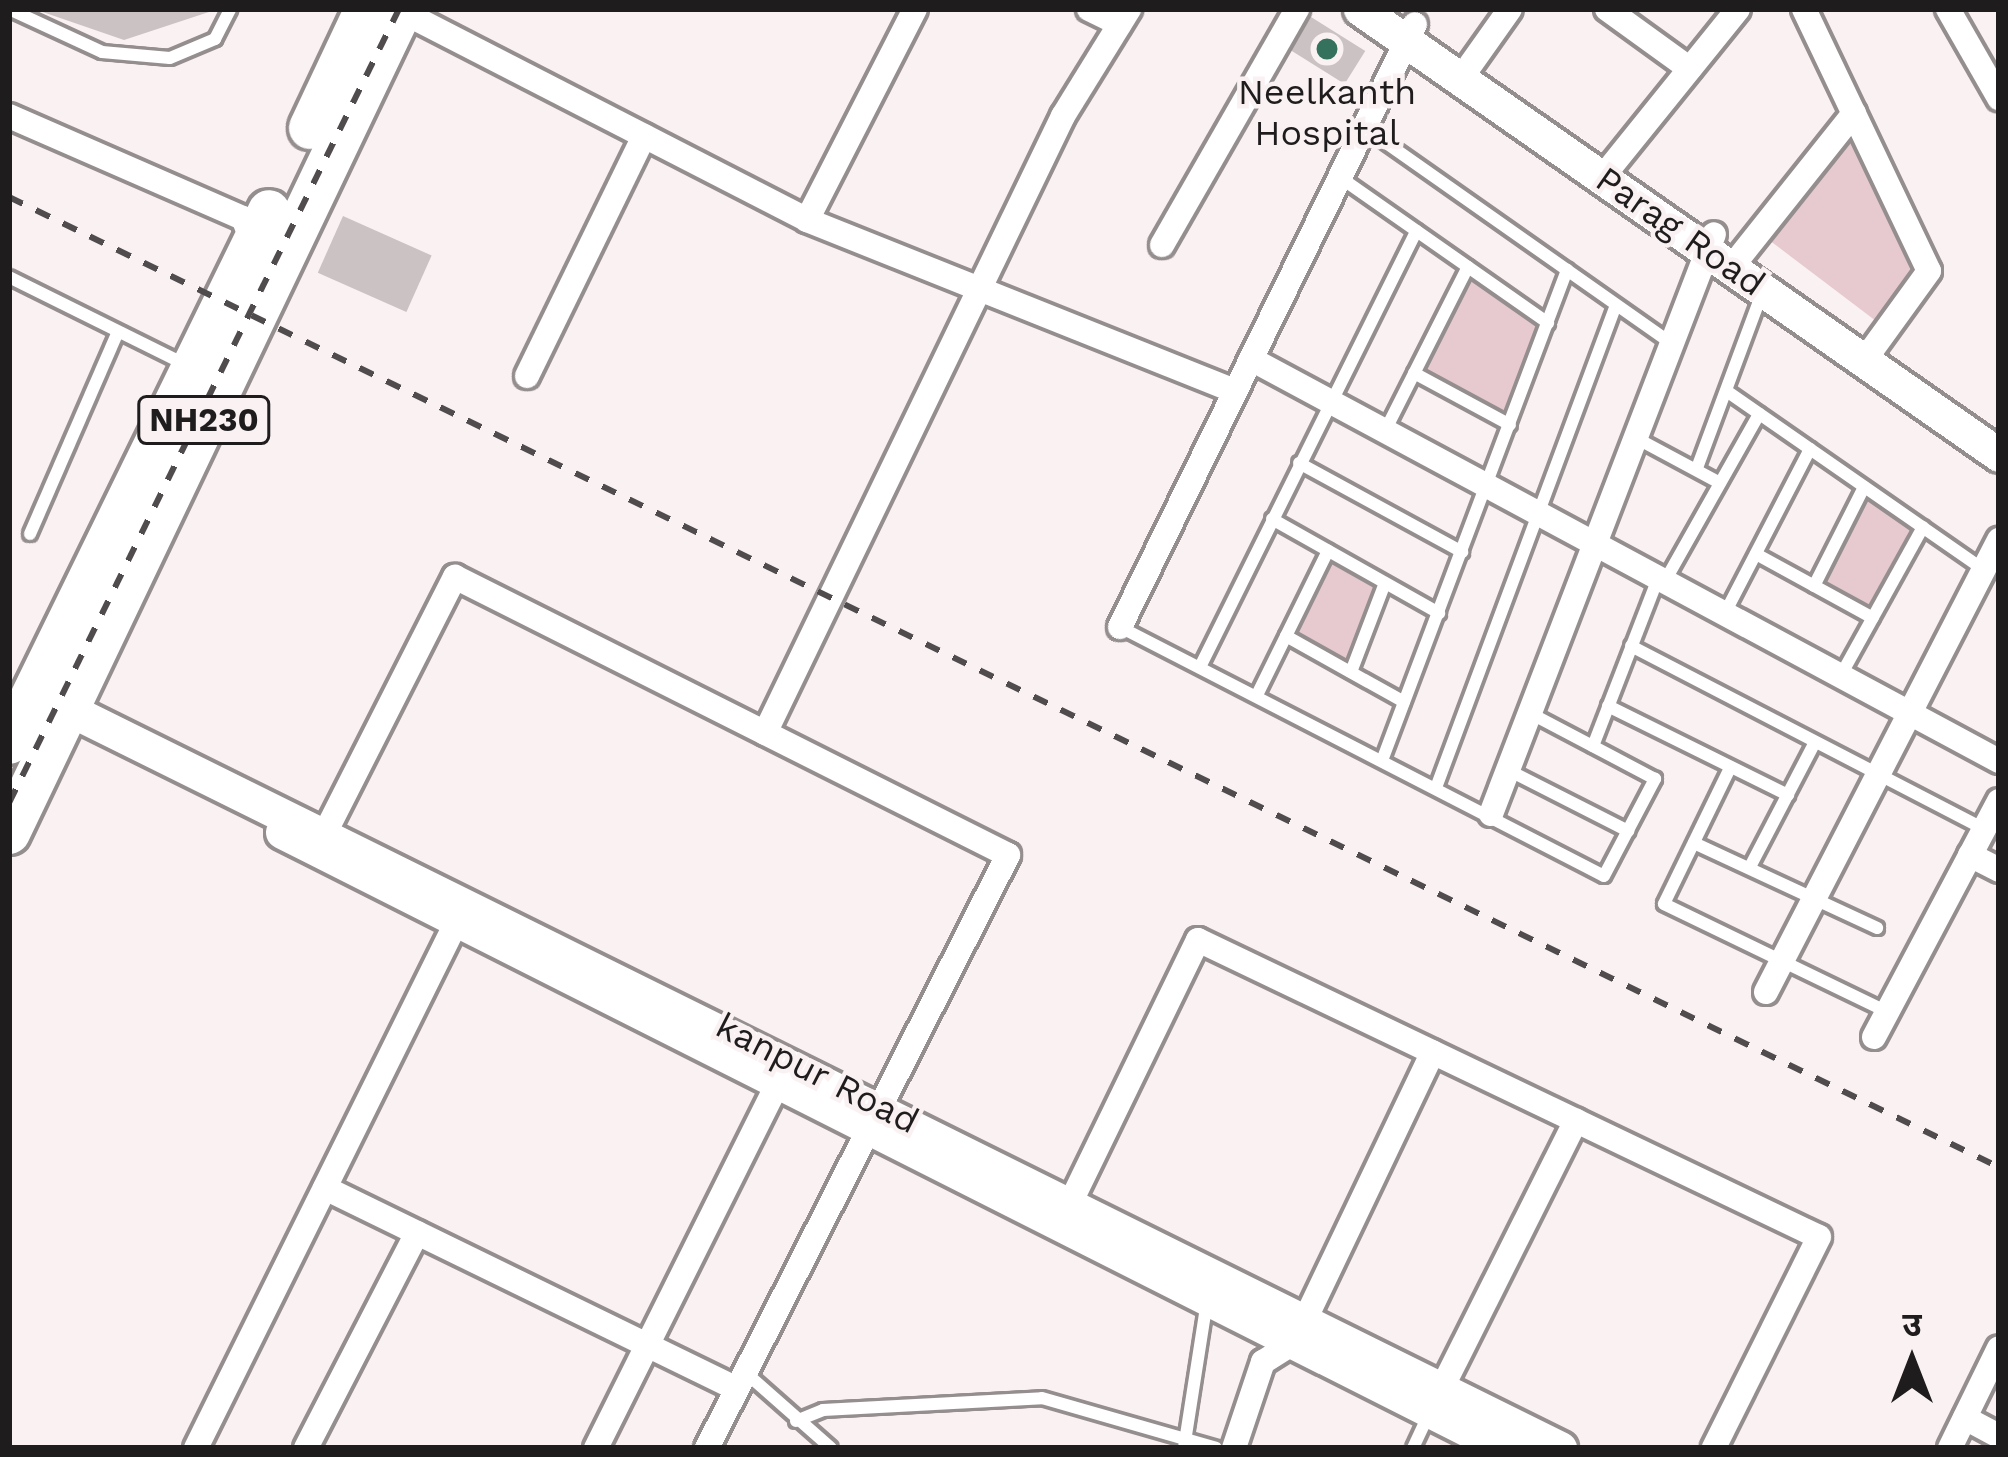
<!DOCTYPE html>
<html>
<head>
<meta charset="utf-8">
<style>
  body { margin:0 }
  #map { position:relative; width:2008px; height:1457px; overflow:hidden; background:#faf1f3; font-family:"Work Sans","Noto Sans Devanagari",sans-serif }
  div>[style] { position:absolute }
  [style*='--x'] { left:calc(var(--x)*1px); top:calc(var(--y)*1px); width:calc(var(--w)*1px); rotate:calc(var(--a)*1deg) }
  .green>* { inset:0; background:#e7cacf }
  .building>* { inset:0; background:#cac2c3; transform-origin:0 0 }
  .roads { filter:drop-shadow(3px 0 #958e8f) drop-shadow(-3px 0 #958e8f) drop-shadow(0 3px #958e8f) drop-shadow(0 -3px #958e8f) }
  .lane>* { height:12px; margin:-6px; padding:0 6px; transform-origin:6px; border-radius:6px; background:#fff }
  .street>* { height:24px; margin:-12px; padding:0 12px; transform-origin:12px; border-radius:12px; background:#fff }
  .secondary>* { height:33px; margin:-16.5px; padding:0 16.5px; transform-origin:16.5px; border-radius:16.5px; background:#fff }
  .highway>* { height:42px; margin:-21px; padding:0 21px; transform-origin:21px; border-radius:21px; background:#fff }
  .rail>* { height:6px; margin-top:-3px; transform-origin:0; background:repeating-linear-gradient(90deg,#504b4d 0 15px,transparent 0 30px) }
  .dots>* { width:33px; height:33px; translate:-50% -50%; box-sizing:border-box; border:6px solid #faf1f3; border-radius:50% }
  span { translate:-50% -50%; white-space:nowrap; text-align:center; line-height:1.15; -webkit-text-stroke:9px #faf1f3; paint-order:stroke }
  .shield-label span { padding:3px 9px; background:#faf1f3; border:3px solid; border-radius:9px; -webkit-text-stroke-width:0 }
  .shield-label { font-size:33px; color:#1f1c1d; font-weight:700 }
  .poi-label { font-size:36px; color:#1f1c1d }
  .street-label { font-size:36px; color:#1f1c1d }
  .frame { position:absolute; inset:0; border:12px solid #1f1c1d; pointer-events:none }
  .north { position:absolute; left:1852px; top:1301px; width:120px; height:120px; -webkit-text-stroke:9px #faf1f3; paint-order:stroke; rotate:0deg; font-size:33px; font-weight:700; line-height:48px; text-align:center; color:#1f1c1d }
  .north::after { content:''; display:block; margin:auto; width:42px; height:54px; background:#1f1c1d; clip-path:polygon(50% 0,100% 100%,50% 72%,0 100%) }
</style>
</head>
<body>
<div id="map">
  <div class="green">
    <i style="clip-path:polygon(1851px 130px,1915px 272px,1876px 321px,1769px 240px)"></i>
    <i style="clip-path:polygon(1470px 278px,1539px 326px,1505px 414px,1424px 370px)"></i>
    <i style="clip-path:polygon(1867px 498px,1915px 532px,1872px 609px,1825px 583px)"></i>
    <i style="clip-path:polygon(1329px 562px,1375px 588px,1348px 661px,1293px 635px)"></i>
  </div>
  <div class="building">
    <i style="clip-path:polygon(34px 9px,218px 9px,124px 40px)"></i>
    <i style="left:1311px;top:17px;width:64px;height:39px;rotate:32deg"></i>
    <i style="left:343px;top:216px;width:97px;height:62px;rotate:24deg"></i>
  </div>
  <div class="roads">
    <div class="lane">
      <i style="--x:9;--y:9;--w:102;--a:24.8"></i>
      <i style="--x:102;--y:52;--w:68;--a:5"></i>
      <i style="--x:170;--y:58;--w:49;--a:-22.9"></i>
      <i style="--x:215;--y:39;--w:34;--a:-63"></i>
      <i style="--x:1365;--y:128;--w:375;--a:35.1"></i>
      <i style="--x:1341;--y:178;--w:253;--a:35"></i>
      <i style="--x:9;--y:277;--w:198;--a:26.4"></i>
      <i style="--x:1414;--y:373;--w:109;--a:28.4"></i>
      <i style="--x:1728;--y:392;--w:310;--a:34.8"></i>
      <i style="--x:1385;--y:431;--w:184;--a:-63.2"></i>
      <i style="--x:1636;--y:438;--w:95;--a:28.2"></i>
      <i style="--x:1299;--y:463;--w:186;--a:28.6"></i>
      <i style="--x:1697;--y:468;--w:189;--a:-69.6"></i>
      <i style="--x:1272;--y:519;--w:192;--a:29.4"></i>
      <i style="--x:30;--y:534;--w:220;--a:-66.5"></i>
      <i style="--x:1756;--y:554;--w:133;--a:28.7"></i>
      <i style="--x:1665;--y:581;--w:192;--a:-60.6"></i>
      <i style="--x:1814;--y:586;--w:111;--a:-63.2"></i>
      <i style="--x:1725;--y:613;--w:185;--a:-62.6"></i>
      <i style="--x:1120;--y:627;--w:544;--a:27.22"></i>
      <i style="--x:1604;--y:876;--w:110;--a:-62.3"></i>
      <i style="--x:1655;--y:779;--w:141;--a:-152.2"></i>
      <i style="--x:1286;--y:636;--w:135;--a:29.2"></i>
      <i style="--x:1631;--y:646;--w:398;--a:27.4"></i>
      <i style="--x:1200;--y:667;--w:487;--a:-63.6"></i>
      <i style="--x:1351;--y:672;--w:95;--a:-69.1"></i>
      <i style="--x:1841;--y:675;--w:169;--a:-61"></i>
      <i style="--x:1257;--y:695;--w:161;--a:-63.8"></i>
      <i style="--x:1608;--y:706;--w:201;--a:26.3"></i>
      <i style="--x:1593;--y:746;--w:180;--a:-68.8"></i>
      <i style="--x:1383;--y:758;--w:522;--a:-69.34"></i>
      <i style="--x:1730;--y:768;--w:151;--a:115.9"></i>
      <i style="--x:1664;--y:904;--w:248;--a:25.8"></i>
      <i style="--x:1508;--y:770;--w:135;--a:26.9"></i>
      <i style="--x:1437;--y:785;--w:512;--a:-69.55"></i>
      <i style="--x:1694;--y:843;--w:202;--a:24.9"></i>
      <i style="--x:1750;--y:867;--w:139;--a:-62.5"></i>
      <i style="--x:746;--y:1373;--w:113;--a:41.4"></i>
      <i style="--x:796;--y:1421;--w:29;--a:-22"></i>
      <i style="--x:823;--y:1410;--w:219;--a:-3.1"></i>
      <i style="--x:1042;--y:1398;--w:181;--a:16"></i>
      <i style="--x:1184;--y:1448;--w:149;--a:-81.1"></i>
      <i style="--x:1413;--y:1448;--w:35;--a:-65"></i>
    </div>
    <div class="street">
      <i style="--x:1089;--y:9;--w:34;--a:26"></i>
      <i style="--x:1607;--y:9;--w:102;--a:35.9"></i>
      <i style="--x:1804;--y:9;--w:290;--a:64.5"></i>
      <i style="--x:1929;--y:271;--w:94;--a:125.9"></i>
      <i style="--x:1948;--y:9;--w:103;--a:60.2"></i>
      <i style="--x:401;--y:11;--w:457;--a:27.2"></i>
      <i style="--x:807;--y:220;--w:461;--a:21.8"></i>
      <i style="--x:1471;--y:64;--w:67;--a:-54.7"></i>
      <i style="--x:9;--y:116;--w:255;--a:23.6"></i>
      <i style="--x:243;--y:218;--w:27;--a:68"></i>
      <i style="--x:1613;--y:164;--w:199;--a:-51.1"></i>
      <i style="--x:807;--y:220;--w:237;--a:-62.9"></i>
      <i style="--x:1162;--y:245;--w:272;--a:-60.2"></i>
      <i style="--x:1742;--y:254;--w:180;--a:-51.5"></i>
      <i style="--x:1251;--y:359;--w:849;--a:28.26"></i>
      <i style="--x:527;--y:376;--w:267;--a:-64"></i>
      <i style="--x:1120;--y:627;--w:671;--a:-63.93"></i>
      <i style="--x:765;--y:733;--w:685;--a:-64.22"></i>
      <i style="--x:1063;--y:116;--w:126;--a:-58.3"></i>
      <i style="--x:1491;--y:814;--w:621;--a:-68.97"></i>
      <i style="--x:327;--y:829;--w:283;--a:-63.1"></i>
      <i style="--x:455;--y:577;--w:619;--a:26.69"></i>
      <i style="--x:1008;--y:855;--w:665;--a:116.91"></i>
      <i style="--x:1970;--y:855;--w:33;--a:27"></i>
      <i style="--x:1766;--y:992;--w:509;--a:-62.73"></i>
      <i style="--x:1874;--y:1037;--w:267;--a:-62.1"></i>
      <i style="--x:325;--y:1188;--w:458;--a:26"></i>
      <i style="--x:1063;--y:1218;--w:309;--a:-64.1"></i>
      <i style="--x:1198;--y:940;--w:688;--a:25.56"></i>
      <i style="--x:1819;--y:1237;--w:236;--a:116.5"></i>
      <i style="--x:1434;--y:1404;--w:317;--a:-63.4"></i>
      <i style="--x:1965;--y:1418;--w:38;--a:28"></i>
      <i style="--x:196;--y:1448;--w:604;--a:-63.65"></i>
      <i style="--x:306;--y:1448;--w:242;--a:-62.7"></i>
      <i style="--x:596;--y:1448;--w:406;--a:-63.5"></i>
      <i style="--x:1234;--y:1448;--w:91;--a:-71.4"></i>
      <i style="--x:1263;--y:1362;--w:36;--a:-32"></i>
      <i style="--x:1294;--y:1343;--w:322;--a:-64.5"></i>
      <i style="--x:1950;--y:1448;--w:111;--a:-63.9"></i>
    </div>
    <div class="secondary">
      <i style="--x:1360;--y:9;--w:779;--a:34.91"></i>
      <i style="--x:70;--y:710;--w:1663;--a:26.35"></i>
      <i style="--x:282;--y:832;--w:1368;--a:26.77"></i>
    </div>
    <div class="highway">
      <i style="--x:310;--y:128;--w:132;--a:-64.8"></i>
      <i style="--x:9;--y:743;--w:592;--a:-63.95"></i>
      <i style="--x:9;--y:833;--w:913;--a:-64.5"></i>
    </div>
  </div>
  <div class="rail">
    <i style="--x:9;--y:197;--w:2214;--a:25.99"></i>
    <i style="--x:9;--y:803;--w:885;--a:-63.84"></i>
  </div>
  <div class="dots">
    <i style="left:1327px;top:49px;background:#35725d"></i>
  </div>
  <div class="shield-label">
    <span style="left:204px;top:420px">NH230</span>
  </div>
  <div class="poi-label">
    <span style="left:1327px;top:113px">Neelkanth<br>Hospital</span>
  </div>
  <div class="street-label">
    <span style="left:1680px;top:232px;rotate:35deg">Parag Road</span>
    <span style="left:817px;top:1074px;rotate:27deg">kanpur Road</span>
  </div>
  <div class="frame"></div>
  <div class="north">उ</div>
</div>
</body>
</html>
